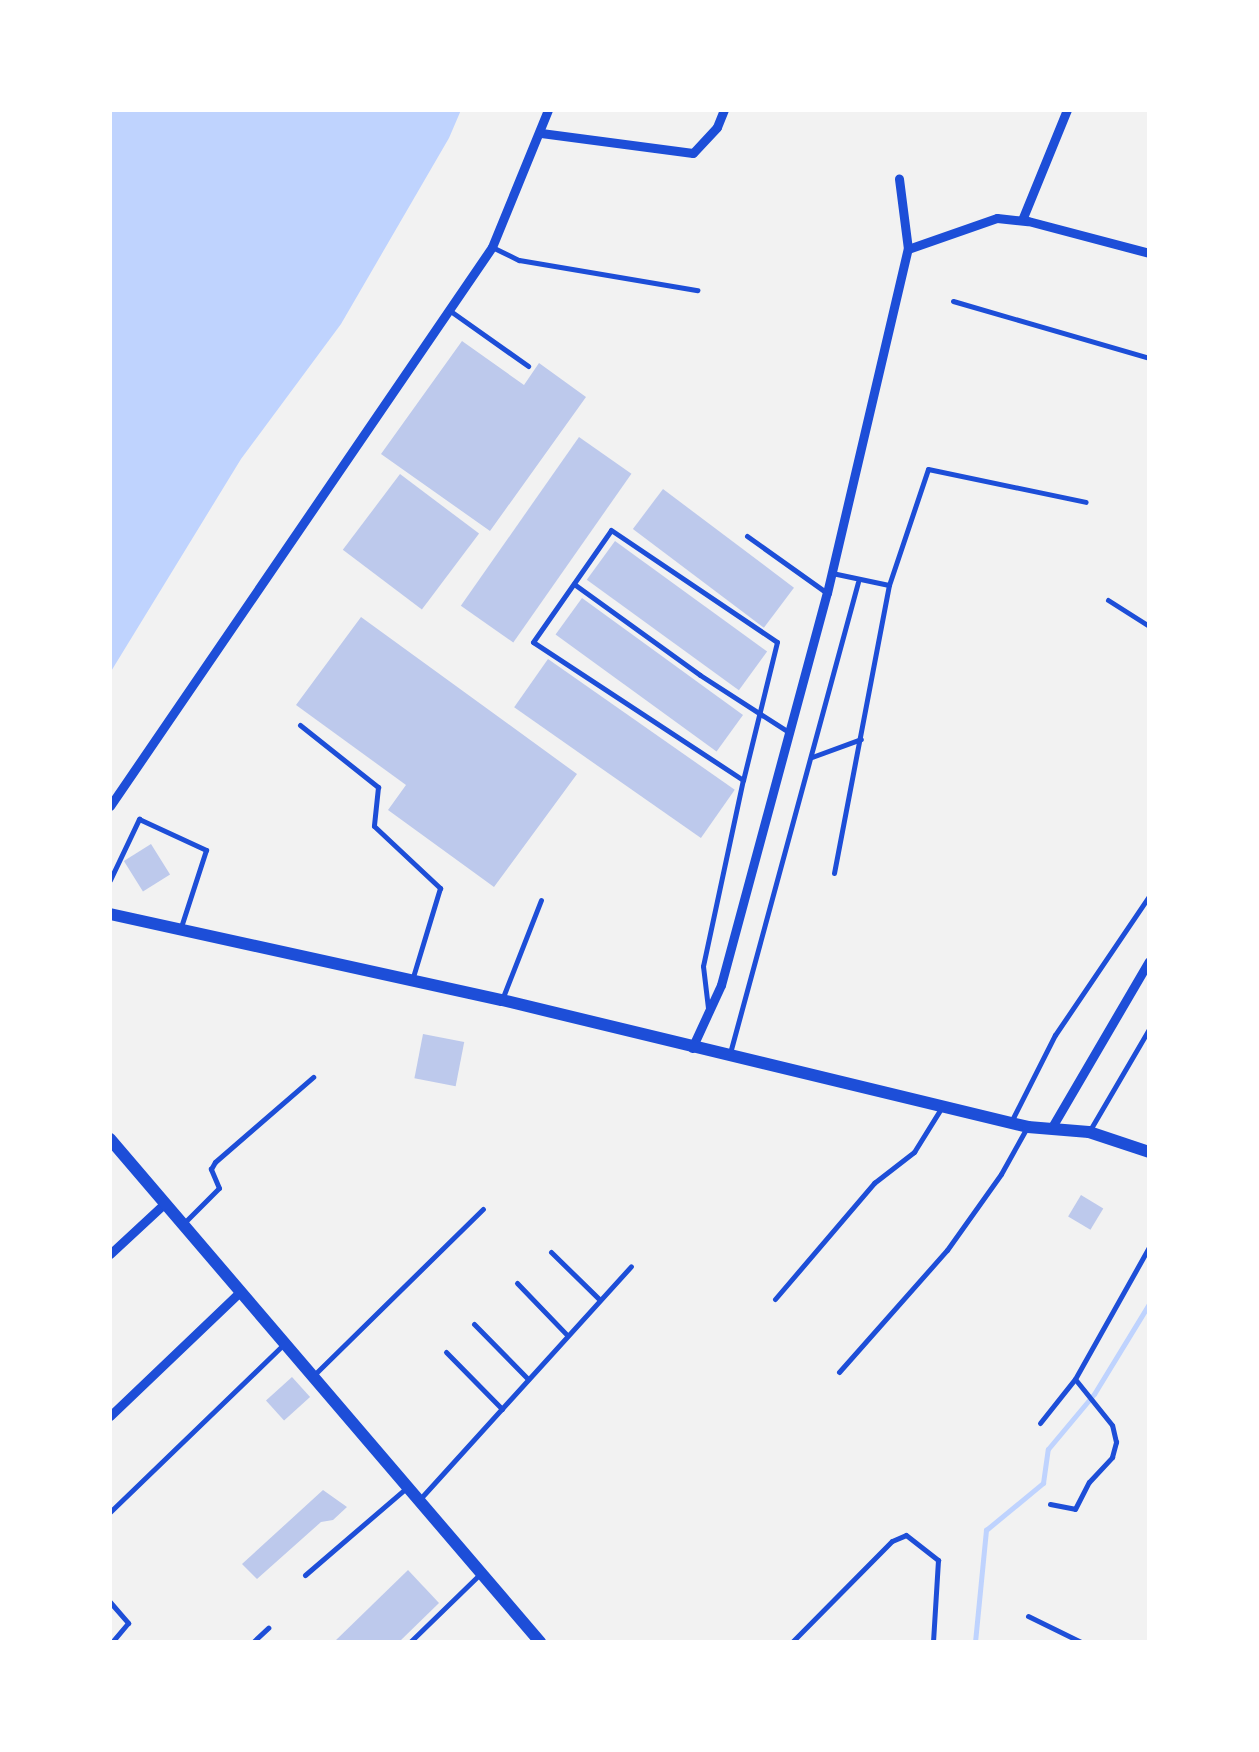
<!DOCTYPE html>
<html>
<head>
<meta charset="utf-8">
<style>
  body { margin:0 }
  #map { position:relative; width:1259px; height:1752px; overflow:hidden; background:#f2f2f2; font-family:"Public Sans",sans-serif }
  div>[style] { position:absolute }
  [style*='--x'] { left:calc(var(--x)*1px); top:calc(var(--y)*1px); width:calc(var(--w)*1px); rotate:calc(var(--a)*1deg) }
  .water>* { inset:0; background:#bfd3fe }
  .stream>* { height:5px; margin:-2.5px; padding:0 2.5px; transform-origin:2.5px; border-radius:2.5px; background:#bfd3fe }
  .building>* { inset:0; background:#bdc9ec; transform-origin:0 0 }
  .service>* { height:5px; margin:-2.5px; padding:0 2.5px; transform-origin:2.5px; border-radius:2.5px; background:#1d4ed8 }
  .minor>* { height:9px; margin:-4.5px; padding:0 4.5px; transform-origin:4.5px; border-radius:4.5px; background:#1d4ed8 }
  .secondary>* { height:12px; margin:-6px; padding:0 6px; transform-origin:6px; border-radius:6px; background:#1d4ed8 }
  span { translate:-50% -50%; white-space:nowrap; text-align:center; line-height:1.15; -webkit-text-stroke:8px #fff; paint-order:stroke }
  .frame { position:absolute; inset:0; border:112px solid #fff; pointer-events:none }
</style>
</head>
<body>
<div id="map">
  <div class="water">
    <i style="clip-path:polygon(110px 110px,461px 110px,449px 138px,341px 324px,241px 459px,110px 673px)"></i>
  </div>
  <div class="stream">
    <i style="--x:975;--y:1642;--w:113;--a:-84.4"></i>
    <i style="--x:986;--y:1530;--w:74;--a:-39.5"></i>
    <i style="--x:1043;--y:1483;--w:34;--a:-82"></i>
    <i style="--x:1048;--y:1449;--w:72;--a:-50.1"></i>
    <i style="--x:1094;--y:1394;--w:105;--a:-58.6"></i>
  </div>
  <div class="building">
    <i style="clip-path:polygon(462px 341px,524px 385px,539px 363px,586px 397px,490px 531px,381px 454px)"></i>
    <i style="left:579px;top:437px;width:64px;height:206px;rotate:35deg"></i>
    <i style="left:400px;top:474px;width:99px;height:95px;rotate:37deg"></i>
    <i style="left:663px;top:489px;width:164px;height:50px;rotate:37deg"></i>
    <i style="left:615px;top:541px;width:188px;height:48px;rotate:36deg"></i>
    <i style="left:582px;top:598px;width:199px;height:45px;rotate:36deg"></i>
    <i style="clip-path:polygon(361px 617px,577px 774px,494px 887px,388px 810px,406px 785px,296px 705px)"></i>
    <i style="left:548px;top:659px;width:228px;height:59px;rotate:35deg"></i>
    <i style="left:151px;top:844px;width:36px;height:32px;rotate:58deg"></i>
    <i style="left:423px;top:1034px;width:42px;height:45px;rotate:11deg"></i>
    <i style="left:1081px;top:1195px;width:26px;height:25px;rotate:31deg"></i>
    <i style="left:292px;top:1377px;width:27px;height:35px;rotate:48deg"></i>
    <i style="clip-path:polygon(323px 1490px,347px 1507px,333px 1520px,321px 1522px,257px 1579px,242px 1564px)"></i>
    <i style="clip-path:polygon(408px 1570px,439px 1603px,399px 1642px,334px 1642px)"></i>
  </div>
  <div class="service">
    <i style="--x:492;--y:247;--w:30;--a:26"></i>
    <i style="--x:519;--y:260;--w:181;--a:9.6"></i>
    <i style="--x:953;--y:301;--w:204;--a:16.2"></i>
    <i style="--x:449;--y:310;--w:97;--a:35.3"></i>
    <i style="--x:611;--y:530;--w:200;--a:34"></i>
    <i style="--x:777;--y:642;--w:142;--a:103.8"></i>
    <i style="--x:743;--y:780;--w:251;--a:-146.7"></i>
    <i style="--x:533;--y:642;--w:136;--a:-55.1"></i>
    <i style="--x:747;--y:536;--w:98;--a:35.5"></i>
    <i style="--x:832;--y:573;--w:58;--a:11.9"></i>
    <i style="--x:889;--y:585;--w:122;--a:-71.4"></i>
    <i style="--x:928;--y:469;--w:161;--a:11.8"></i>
    <i style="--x:574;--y:584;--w:155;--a:35.8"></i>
    <i style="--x:700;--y:675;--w:107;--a:32.8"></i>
    <i style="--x:1108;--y:600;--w:49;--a:32.4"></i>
    <i style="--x:300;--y:725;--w:100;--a:38.5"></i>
    <i style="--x:378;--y:787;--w:39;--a:96"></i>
    <i style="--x:374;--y:826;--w:91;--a:43.2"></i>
    <i style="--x:440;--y:888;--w:96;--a:106.9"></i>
    <i style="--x:812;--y:757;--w:52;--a:-20.2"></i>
    <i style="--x:834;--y:873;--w:293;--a:-79.2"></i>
    <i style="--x:110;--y:880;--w:68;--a:-64.6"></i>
    <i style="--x:139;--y:819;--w:74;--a:24.8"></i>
    <i style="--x:206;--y:850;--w:81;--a:108"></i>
    <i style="--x:503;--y:997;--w:104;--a:-68.6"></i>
    <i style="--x:708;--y:1008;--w:42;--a:-96.8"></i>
    <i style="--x:703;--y:966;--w:190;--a:-77.9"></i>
    <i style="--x:730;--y:1053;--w:488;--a:-74.8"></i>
    <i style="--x:1012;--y:1120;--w:95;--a:-63.2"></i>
    <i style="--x:1055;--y:1035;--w:168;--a:-55.9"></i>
    <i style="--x:1090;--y:1130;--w:117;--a:-59.7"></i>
    <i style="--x:185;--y:1222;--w:48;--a:-45"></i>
    <i style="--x:219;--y:1188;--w:21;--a:-113"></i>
    <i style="--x:211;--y:1169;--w:8;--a:-60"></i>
    <i style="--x:215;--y:1162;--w:130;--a:-40.9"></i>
    <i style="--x:551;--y:1252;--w:67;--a:44.4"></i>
    <i style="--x:517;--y:1283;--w:72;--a:46.1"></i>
    <i style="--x:775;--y:1299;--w:153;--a:-49.5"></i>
    <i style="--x:874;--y:1183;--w:51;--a:-37.8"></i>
    <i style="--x:914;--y:1152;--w:49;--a:-58.2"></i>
    <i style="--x:474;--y:1324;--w:77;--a:45.5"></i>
    <i style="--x:446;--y:1352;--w:80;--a:45.5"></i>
    <i style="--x:839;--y:1372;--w:163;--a:-48.5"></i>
    <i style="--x:947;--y:1250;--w:93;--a:-54.6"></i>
    <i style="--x:1001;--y:1174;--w:51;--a:-60.9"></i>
    <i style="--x:316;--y:1373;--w:234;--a:-44.5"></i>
    <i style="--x:1040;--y:1423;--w:56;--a:-51.5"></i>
    <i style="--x:420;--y:1499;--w:314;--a:-47.8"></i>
    <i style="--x:1050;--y:1504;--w:25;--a:11"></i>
    <i style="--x:1075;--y:1509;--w:30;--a:-63"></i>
    <i style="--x:1089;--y:1482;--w:34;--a:-47"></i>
    <i style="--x:1112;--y:1457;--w:16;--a:-75"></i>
    <i style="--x:1116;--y:1442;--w:17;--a:-103"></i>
    <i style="--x:1112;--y:1425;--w:59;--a:-128.8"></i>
    <i style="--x:1075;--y:1379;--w:151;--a:-60.7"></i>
    <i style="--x:110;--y:1512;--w:240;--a:-44"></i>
    <i style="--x:305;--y:1575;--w:133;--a:-40.7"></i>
    <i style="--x:110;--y:1602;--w:28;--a:49"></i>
    <i style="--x:128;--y:1623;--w:25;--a:130"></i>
    <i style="--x:1028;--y:1616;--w:59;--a:26.1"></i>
    <i style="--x:253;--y:1642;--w:21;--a:-43"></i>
    <i style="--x:410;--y:1642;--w:98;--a:-44.2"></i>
    <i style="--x:792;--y:1642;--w:142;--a:-45.3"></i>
    <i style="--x:892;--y:1541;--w:15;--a:-23"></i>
    <i style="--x:906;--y:1535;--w:41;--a:38"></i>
    <i style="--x:938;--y:1560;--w:82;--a:93.5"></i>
  </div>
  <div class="minor">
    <i style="--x:541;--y:133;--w:153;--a:7.5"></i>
    <i style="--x:693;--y:153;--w:35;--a:-47"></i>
    <i style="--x:717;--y:127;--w:18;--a:-68"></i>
    <i style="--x:1022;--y:220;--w:119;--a:-67.8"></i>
    <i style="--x:908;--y:249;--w:94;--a:-19.2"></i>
    <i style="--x:997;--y:218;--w:31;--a:6"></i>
    <i style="--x:1028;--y:221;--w:125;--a:14.8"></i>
    <i style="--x:110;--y:806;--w:677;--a:-55.65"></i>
    <i style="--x:492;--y:247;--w:148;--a:-67.8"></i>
    <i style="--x:692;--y:1048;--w:69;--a:-65.3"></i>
    <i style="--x:721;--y:985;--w:406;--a:-74.9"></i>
    <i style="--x:827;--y:593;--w:353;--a:-76.8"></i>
    <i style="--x:908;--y:249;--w:71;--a:-97.3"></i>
    <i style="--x:1052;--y:1127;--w:192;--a:-59.7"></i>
    <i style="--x:110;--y:1254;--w:75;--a:-42.8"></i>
    <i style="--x:110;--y:1416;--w:181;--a:-43.7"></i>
  </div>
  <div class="secondary">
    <i style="--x:110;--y:914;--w:401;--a:12.4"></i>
    <i style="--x:502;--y:1000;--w:541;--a:13.57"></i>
    <i style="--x:1028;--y:1127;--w:61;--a:4.7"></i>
    <i style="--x:1089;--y:1132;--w:63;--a:18.4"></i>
    <i style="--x:110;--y:1139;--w:662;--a:49.47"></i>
  </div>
  <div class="frame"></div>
</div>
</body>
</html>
